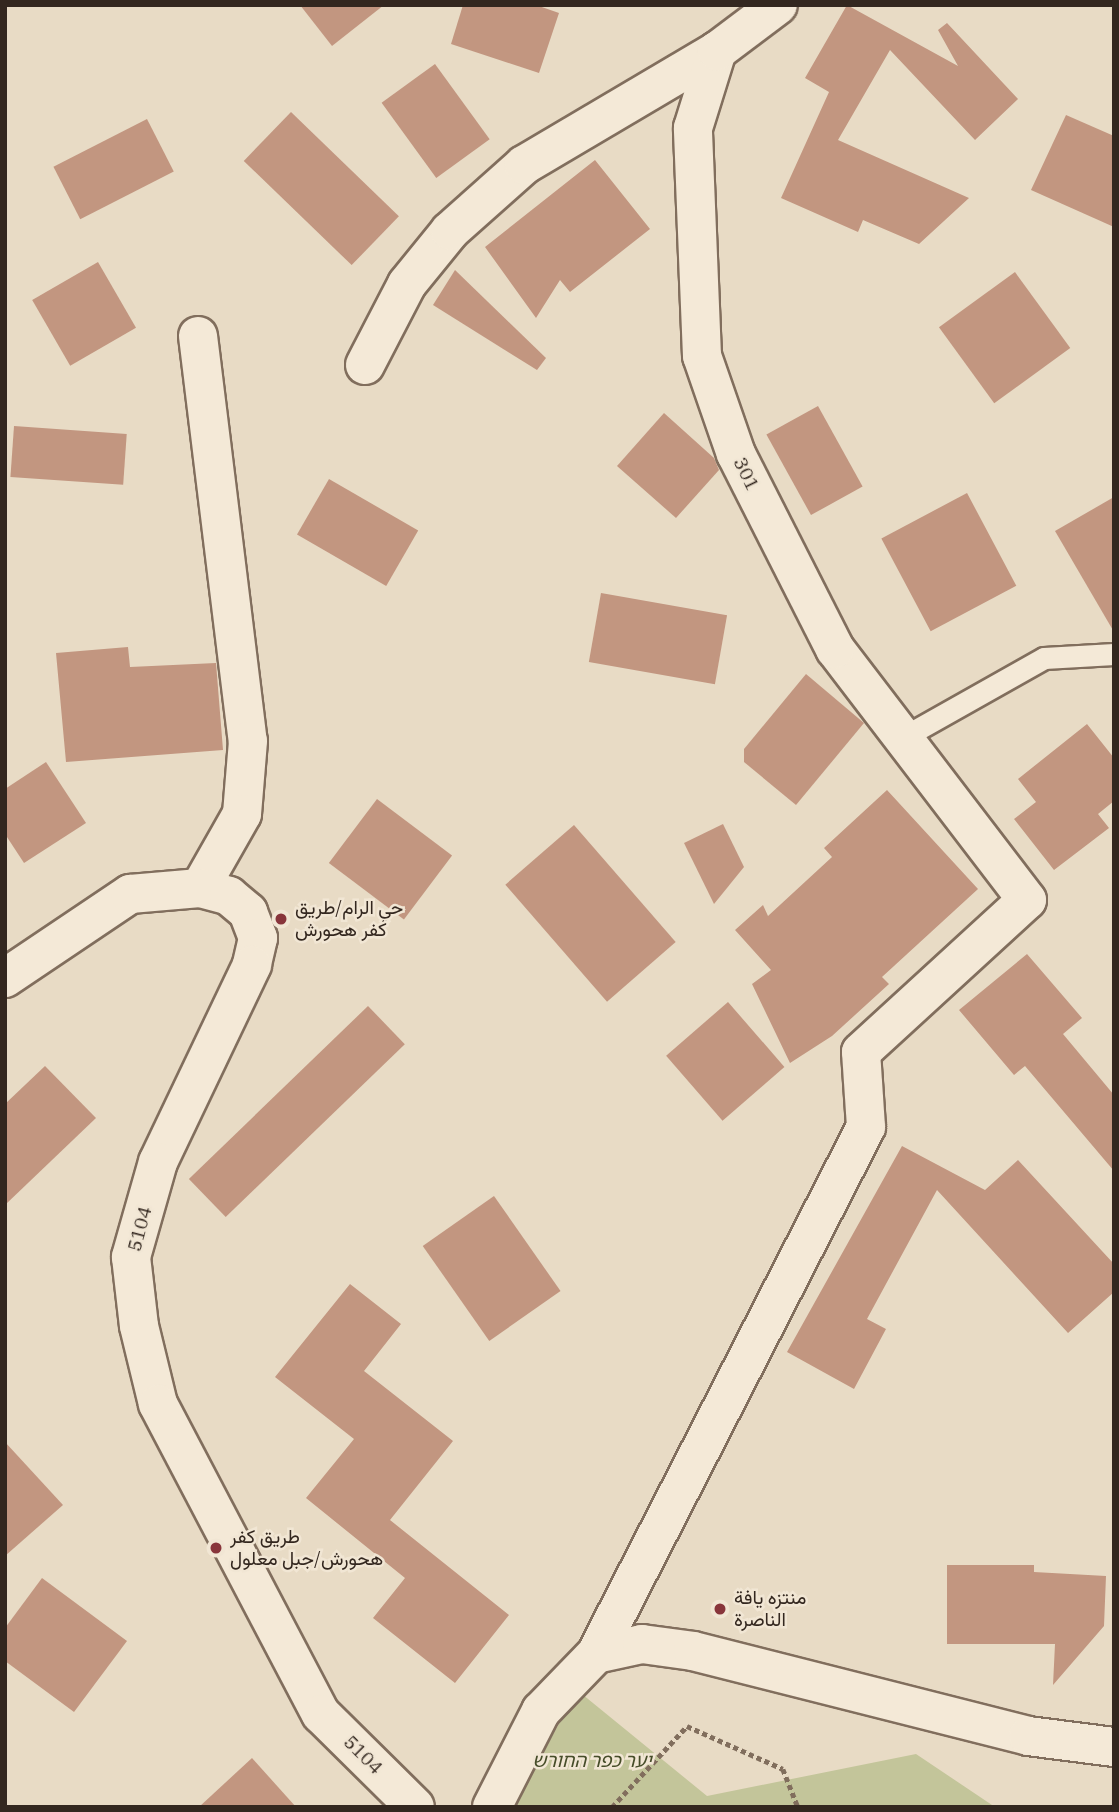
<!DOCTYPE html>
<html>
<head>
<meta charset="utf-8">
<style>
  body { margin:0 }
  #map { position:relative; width:1119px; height:1812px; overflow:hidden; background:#e8dbc5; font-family:"IBM Plex Serif",Vazirmatn,"Noto Sans Hebrew",serif }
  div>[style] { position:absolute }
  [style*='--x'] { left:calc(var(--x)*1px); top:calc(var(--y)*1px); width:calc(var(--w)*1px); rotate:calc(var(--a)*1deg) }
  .green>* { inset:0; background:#c3c59a }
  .building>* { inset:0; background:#c29680; transform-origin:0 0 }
  .path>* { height:4.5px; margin-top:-2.25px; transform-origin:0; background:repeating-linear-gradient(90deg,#816e5d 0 5px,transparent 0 8.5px) }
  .roads { filter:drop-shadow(2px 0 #816e5d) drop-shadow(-2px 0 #816e5d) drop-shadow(0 2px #816e5d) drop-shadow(0 -2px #816e5d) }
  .service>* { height:21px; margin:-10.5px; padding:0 10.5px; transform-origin:10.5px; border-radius:10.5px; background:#f4e9d7 }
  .minor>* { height:38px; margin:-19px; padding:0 19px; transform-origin:19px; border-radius:19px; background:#f4e9d7 }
  .tertiary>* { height:38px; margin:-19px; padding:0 19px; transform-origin:19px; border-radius:19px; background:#f4e9d7 }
  .dots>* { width:19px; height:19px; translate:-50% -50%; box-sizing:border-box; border:4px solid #f1e6d4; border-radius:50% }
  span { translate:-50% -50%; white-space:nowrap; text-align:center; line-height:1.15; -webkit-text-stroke:5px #f1e6d4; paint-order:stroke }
  .street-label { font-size:19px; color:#33271f }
  .poi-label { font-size:19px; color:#33271f }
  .left { translate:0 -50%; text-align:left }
  .park-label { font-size:19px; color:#464d29; font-style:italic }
  .frame { position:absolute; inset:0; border:7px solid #33271f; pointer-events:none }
</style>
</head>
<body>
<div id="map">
  <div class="green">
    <i style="clip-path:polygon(577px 1690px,707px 1796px,916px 1754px,995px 1807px,514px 1807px)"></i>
  </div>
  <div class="building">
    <i style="clip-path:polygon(300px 5px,384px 5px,332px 46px)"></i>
    <i style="clip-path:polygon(463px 5px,536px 5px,559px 13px,539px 73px,451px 44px)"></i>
    <i style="clip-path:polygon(847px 5px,958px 66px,938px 30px,947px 23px,1018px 99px,975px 140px,890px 50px,838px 140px,969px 198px,919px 244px,863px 220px,858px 232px,781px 198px,829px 92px,805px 78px)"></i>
    <i style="left:435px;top:64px;width:93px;height:66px;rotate:54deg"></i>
    <i style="left:291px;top:112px;width:150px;height:68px;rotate:44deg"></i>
    <i style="clip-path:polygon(1066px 115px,1114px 136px,1114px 227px,1031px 190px)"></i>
    <i style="left:147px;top:119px;width:59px;height:105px;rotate:63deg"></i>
    <i style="clip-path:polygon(595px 160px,650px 229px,570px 292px,560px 280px,536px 318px,485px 247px)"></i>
    <i style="left:98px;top:262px;width:76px;height:76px;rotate:60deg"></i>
    <i style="clip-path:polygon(455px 270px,546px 358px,537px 370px,433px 305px)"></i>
    <i style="left:1015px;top:272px;width:94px;height:94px;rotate:54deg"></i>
    <i style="left:818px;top:406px;width:92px;height:59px;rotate:61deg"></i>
    <i style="clip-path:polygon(664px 413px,714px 458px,719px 470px,676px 518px,617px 466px)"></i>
    <i style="left:14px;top:426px;width:113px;height:51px;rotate:4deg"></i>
    <i style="left:329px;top:479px;width:103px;height:64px;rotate:30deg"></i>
    <i style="left:967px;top:493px;width:105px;height:97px;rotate:62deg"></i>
    <i style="clip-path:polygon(1114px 497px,1114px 632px,1055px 531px)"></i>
    <i style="left:601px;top:593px;width:128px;height:70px;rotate:10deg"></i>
    <i style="clip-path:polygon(128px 647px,130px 667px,216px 663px,223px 750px,66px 762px,56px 653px)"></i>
    <i style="clip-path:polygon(806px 674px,864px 723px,796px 805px,744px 762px,744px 749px)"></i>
    <i style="clip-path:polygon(1087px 724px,1114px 758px,1114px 801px,1098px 814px,1109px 828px,1054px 870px,1014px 819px,1036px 802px,1018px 779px)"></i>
    <i style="clip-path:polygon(46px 762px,86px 823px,24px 863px,5px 834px,5px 789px)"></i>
    <i style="clip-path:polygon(887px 790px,978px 889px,882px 977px,889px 984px,832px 1036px,790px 1063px,752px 984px,771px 970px,735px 930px,763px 905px,768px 916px,832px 857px,824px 848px)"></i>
    <i style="left:377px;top:799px;width:94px;height:80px;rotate:37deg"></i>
    <i style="clip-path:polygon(723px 824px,744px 867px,714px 904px,684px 843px)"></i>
    <i style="left:574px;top:825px;width:155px;height:91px;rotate:49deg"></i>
    <i style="clip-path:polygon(1027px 954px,1082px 1018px,1063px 1034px,1114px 1095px,1114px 1171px,1025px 1066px,1014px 1075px,959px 1010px)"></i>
    <i style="left:728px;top:1002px;width:86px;height:82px;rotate:49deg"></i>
    <i style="left:368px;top:1006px;width:53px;height:249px;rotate:46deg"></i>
    <i style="clip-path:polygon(45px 1066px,96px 1118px,5px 1205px,5px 1104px)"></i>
    <i style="clip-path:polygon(902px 1146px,985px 1190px,1018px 1160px,1114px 1264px,1114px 1292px,1068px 1333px,937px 1190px,867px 1319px,886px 1329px,854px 1389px,787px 1352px)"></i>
    <i style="left:494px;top:1196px;width:116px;height:87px;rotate:55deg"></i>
    <i style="clip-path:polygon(350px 1284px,401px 1324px,364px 1371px,453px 1441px,390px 1520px,509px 1615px,455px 1683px,373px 1618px,405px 1578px,306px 1498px,354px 1439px,275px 1377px)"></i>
    <i style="clip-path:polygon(5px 1442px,63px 1505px,5px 1556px)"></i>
    <i style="clip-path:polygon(947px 1565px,1034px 1565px,1034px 1572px,1106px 1576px,1104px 1626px,1053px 1685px,1055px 1644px,947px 1644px)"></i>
    <i style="clip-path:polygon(42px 1578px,127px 1641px,74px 1712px,5px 1661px,5px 1628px)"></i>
    <i style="clip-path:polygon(252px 1758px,296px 1807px,199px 1807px)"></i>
  </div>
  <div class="path">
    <i style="--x:612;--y:1807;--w:110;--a:-47.2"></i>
    <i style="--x:687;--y:1726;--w:105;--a:24.1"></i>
    <i style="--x:783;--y:1769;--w:41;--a:68.5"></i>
  </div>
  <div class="roads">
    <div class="service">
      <i style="--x:902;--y:738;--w:163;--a:-29.4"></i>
      <i style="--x:1044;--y:658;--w:70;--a:-3.3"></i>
    </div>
    <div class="minor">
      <i style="--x:198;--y:336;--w:408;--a:83"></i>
      <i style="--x:248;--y:741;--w:73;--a:94.7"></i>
      <i style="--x:242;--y:814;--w:85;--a:119.6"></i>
      <i style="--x:365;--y:365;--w:91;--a:-62.6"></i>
      <i style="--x:407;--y:284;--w:68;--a:-50.9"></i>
      <i style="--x:450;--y:231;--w:99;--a:-41.7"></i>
      <i style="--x:524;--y:165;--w:224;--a:-30.6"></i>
      <i style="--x:596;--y:1654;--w:592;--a:-62.87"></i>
      <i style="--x:866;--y:1127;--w:75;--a:-93.8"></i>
      <i style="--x:861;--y:1052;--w:225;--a:-42.5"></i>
      <i style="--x:1027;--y:900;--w:316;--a:-127.4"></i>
      <i style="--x:835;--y:649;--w:219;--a:-116.9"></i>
      <i style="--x:736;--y:454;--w:104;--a:-109.1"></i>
      <i style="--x:702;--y:356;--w:228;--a:-92.3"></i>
      <i style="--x:693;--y:128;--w:81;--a:-72.7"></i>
      <i style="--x:717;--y:51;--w:76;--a:-37"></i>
    </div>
    <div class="tertiary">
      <i style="--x:5;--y:978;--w:151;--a:-33.9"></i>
      <i style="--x:130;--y:894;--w:70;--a:-4.9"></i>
      <i style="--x:200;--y:888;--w:30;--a:15"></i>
      <i style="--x:229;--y:896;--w:25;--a:40"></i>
      <i style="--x:248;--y:912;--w:28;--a:69"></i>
      <i style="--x:258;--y:938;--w:28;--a:103"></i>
      <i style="--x:252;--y:965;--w:218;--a:115.5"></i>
      <i style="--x:158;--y:1162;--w:99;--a:105.9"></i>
      <i style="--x:131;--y:1257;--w:69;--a:83.4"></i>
      <i style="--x:139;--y:1326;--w:80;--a:76.3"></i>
      <i style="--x:158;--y:1404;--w:350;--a:62.3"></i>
      <i style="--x:321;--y:1714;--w:132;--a:44.7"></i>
      <i style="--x:492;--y:1807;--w:108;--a:-63"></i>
      <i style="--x:541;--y:1711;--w:79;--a:-46"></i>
      <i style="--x:596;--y:1654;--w:47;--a:-12.3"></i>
      <i style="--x:642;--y:1644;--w:51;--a:7.8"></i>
      <i style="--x:693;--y:1651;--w:346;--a:14.2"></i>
      <i style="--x:1028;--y:1736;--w:87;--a:7.3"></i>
    </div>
  </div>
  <div class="dots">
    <i style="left:281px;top:919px;background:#88353b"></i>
    <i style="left:216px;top:1548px;background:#88353b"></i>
    <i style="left:720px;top:1609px;background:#88353b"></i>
  </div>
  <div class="street-label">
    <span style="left:746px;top:474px;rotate:64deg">301</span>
    <span style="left:140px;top:1229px;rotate:-75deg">5104</span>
    <span style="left:363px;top:1755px;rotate:45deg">5104</span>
  </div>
  <div class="poi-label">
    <span class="left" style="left:295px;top:919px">حي الرام/طريق<br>كفر هحورش</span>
    <span class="left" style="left:230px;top:1548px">طريق كفر<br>هحورش/جبل معلول</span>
    <span class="left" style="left:734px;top:1609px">منتزه يافة<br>الناصرة</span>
  </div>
  <div class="park-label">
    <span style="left:592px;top:1761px">יער כפר החורש</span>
  </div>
  <div class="frame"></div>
</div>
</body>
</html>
